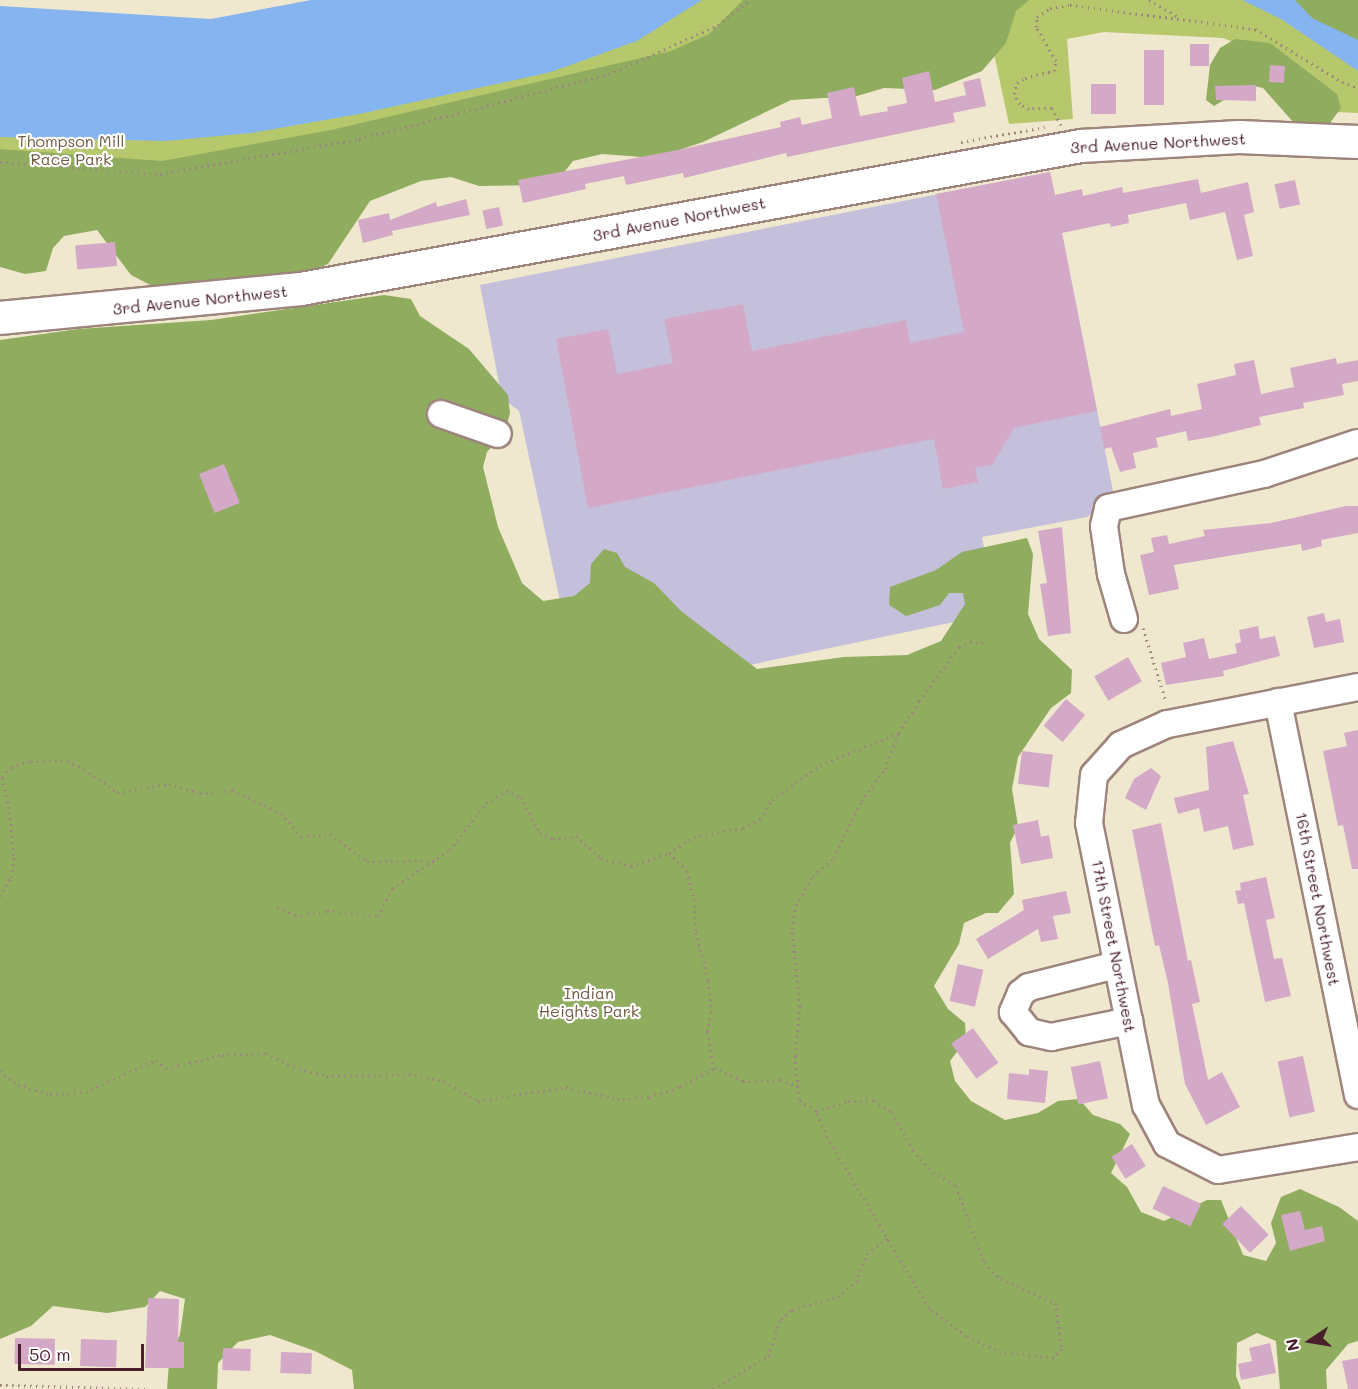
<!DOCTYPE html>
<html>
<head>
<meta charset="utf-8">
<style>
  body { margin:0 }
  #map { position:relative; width:1358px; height:1389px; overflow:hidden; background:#f0e8ce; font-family:Mali,sans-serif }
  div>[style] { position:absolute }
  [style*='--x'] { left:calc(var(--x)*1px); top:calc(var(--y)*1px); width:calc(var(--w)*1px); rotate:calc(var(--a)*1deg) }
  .industrial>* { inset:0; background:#c4c0db }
  .green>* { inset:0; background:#b6c86b }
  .forest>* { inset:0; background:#90ac5f }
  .water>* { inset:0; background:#85b4f0 }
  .building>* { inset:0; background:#d3a9c7; transform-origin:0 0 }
  .path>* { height:3px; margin-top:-1.5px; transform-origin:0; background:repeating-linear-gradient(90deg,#9d847c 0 1.5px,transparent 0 6px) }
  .roads { filter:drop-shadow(2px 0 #9d847c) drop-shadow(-2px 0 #9d847c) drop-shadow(0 2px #9d847c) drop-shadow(0 -2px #9d847c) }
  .minor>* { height:26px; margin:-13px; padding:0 13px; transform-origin:13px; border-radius:13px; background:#fff }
  .major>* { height:32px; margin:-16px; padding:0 16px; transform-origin:16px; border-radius:16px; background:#fff }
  span { translate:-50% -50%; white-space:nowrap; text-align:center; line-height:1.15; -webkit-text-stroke:4.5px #fff; paint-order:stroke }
  .park-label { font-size:16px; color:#705a41 }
  .street-label { font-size:16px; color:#4a1f2b }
  .north { position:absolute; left:1280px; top:1311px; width:60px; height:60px; -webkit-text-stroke:4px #fff; paint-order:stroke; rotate:258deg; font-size:16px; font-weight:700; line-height:24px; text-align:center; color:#4a1f2b }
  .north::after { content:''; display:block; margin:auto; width:21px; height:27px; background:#4a1f2b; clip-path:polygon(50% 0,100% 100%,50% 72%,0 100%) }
  .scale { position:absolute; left:18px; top:1344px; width:126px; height:27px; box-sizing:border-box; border:3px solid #4a1f2b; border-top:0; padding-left:8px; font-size:18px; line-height:21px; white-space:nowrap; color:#4a1f2b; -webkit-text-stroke:4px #fff; paint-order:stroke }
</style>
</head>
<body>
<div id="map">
  <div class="industrial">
    <i style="clip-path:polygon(1050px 172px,1114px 496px,1087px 517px,982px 537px,997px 613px,573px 702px,562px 610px,519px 411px,502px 398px,480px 285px)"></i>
  </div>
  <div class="green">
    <i style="clip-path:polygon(564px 0,1358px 0,1358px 113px,1289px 110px,1290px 65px,1223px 38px,1104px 32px,1067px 39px,1073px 119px,1009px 124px,994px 54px,0 225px,0 70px)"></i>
  </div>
  <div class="forest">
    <i style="clip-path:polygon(743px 0,1029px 0,1016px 11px,1006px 43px,982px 71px,935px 90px,884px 88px,857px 96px,791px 100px,703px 142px,655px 158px,602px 154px,573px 161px,554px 185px,479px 186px,451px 177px,421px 181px,370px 201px,328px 264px,304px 274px,238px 277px,183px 288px,154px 287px,131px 275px,97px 230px,64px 236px,53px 248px,46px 271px,25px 274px,0 267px,0 149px,162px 161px,331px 130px,671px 51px,709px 34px)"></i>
    <i style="clip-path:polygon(1284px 0,1358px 0,1358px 47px)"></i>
    <i style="clip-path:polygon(1235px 39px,1270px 43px,1337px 94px,1341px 108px,1330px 123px,1294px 123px,1263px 88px,1249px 85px,1214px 106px,1206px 100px,1210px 65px,1220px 48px)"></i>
    <i style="clip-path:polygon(384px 295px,411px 299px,420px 316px,469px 349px,508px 395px,510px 413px,505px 432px,487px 452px,483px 467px,498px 527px,522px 583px,543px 601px,574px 596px,590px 583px,591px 564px,604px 549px,617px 553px,625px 567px,654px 583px,681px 611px,757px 669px,844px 657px,907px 655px,941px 641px,965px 604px,963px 593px,949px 593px,940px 605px,906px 616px,889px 605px,890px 587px,936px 570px,962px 552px,1027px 538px,1033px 554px,1028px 614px,1039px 639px,1072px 670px,1071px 693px,1051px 708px,1018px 757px,1012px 789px,1018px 826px,1010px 843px,1014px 894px,998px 913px,986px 913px,964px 923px,959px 944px,934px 986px,948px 1009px,965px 1023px,966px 1040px,950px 1061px,955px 1081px,971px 1101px,1005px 1120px,1038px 1113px,1058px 1101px,1079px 1099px,1093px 1115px,1120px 1124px,1130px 1134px,1111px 1173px,1127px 1187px,1141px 1212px,1164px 1221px,1207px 1200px,1221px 1200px,1243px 1255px,1266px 1261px,1276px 1243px,1271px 1223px,1281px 1197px,1300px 1189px,1339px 1207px,1358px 1221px,1358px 1341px,1348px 1344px,1326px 1370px,1327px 1389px,1280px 1389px,1276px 1341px,1257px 1333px,1237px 1343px,1236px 1376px,1241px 1389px,354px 1389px,352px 1370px,315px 1351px,270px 1335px,238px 1342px,218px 1363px,217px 1389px,167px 1389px,169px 1363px,180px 1334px,185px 1299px,160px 1291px,145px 1307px,107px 1313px,53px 1306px,31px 1326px,0 1339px,0 340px,78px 329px,211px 320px)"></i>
  </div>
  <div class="water">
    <i style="clip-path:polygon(311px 0,702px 0,637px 41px,551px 72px,359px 114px,251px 133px,166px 141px,0 137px,0 6px,211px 19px)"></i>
    <i style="clip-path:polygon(1242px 0,1295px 0,1312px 18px,1358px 40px,1358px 71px,1281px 19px)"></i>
  </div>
  <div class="building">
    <i style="left:1190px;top:44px;width:19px;height:22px"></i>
    <i style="left:1144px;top:50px;width:20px;height:55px"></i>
    <i style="left:1270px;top:65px;width:15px;height:17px;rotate:4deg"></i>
    <i style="clip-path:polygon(929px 71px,935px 102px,966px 95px,963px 82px,980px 78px,986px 106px,953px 113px,955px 122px,787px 157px,786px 153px,684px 178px,683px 173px,626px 185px,624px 176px,585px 184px,586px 189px,523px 203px,518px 180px,678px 150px,781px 127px,780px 122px,800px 117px,802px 125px,832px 118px,827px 93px,854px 87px,860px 116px,888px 111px,887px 107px,907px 103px,902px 78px)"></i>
    <i style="left:1091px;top:84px;width:25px;height:30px"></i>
    <i style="clip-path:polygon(1256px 85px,1256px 101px,1216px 100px,1215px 86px)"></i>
    <i style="clip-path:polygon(1050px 172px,1055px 195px,1082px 189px,1083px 196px,1122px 187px,1123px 193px,1198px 179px,1201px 193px,1248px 182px,1254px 212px,1244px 215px,1253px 256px,1237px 260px,1225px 212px,1190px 220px,1186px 203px,1128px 215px,1129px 223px,1111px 227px,1110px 223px,1062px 233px,1097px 411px,1014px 428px,992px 465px,975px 468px,978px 482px,943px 489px,934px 439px,588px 508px,556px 339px,608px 329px,617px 374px,673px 363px,664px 319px,743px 304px,752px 351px,906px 320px,910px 343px,964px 332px,936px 194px)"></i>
    <i style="left:1295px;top:180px;width:25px;height:21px;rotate:78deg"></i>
    <i style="clip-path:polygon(466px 199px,470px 215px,392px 231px,393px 235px,363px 243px,358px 220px,389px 213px,390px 220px,436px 202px,437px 207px)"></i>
    <i style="left:499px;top:207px;width:19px;height:17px;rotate:78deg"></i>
    <i style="left:115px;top:242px;width:24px;height:40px;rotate:85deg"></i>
    <i style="clip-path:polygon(1336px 358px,1337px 364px,1358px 360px,1358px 381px,1342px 384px,1344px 395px,1303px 403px,1304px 408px,1259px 417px,1261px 425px,1211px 437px,1188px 441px,1186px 431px,1156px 438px,1158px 447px,1133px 453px,1136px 468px,1120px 472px,1111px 447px,1104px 449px,1100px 427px,1170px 409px,1171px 416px,1202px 409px,1197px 384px,1236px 375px,1234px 364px,1254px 360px,1261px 394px,1294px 387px,1290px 368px)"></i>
    <i style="left:224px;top:464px;width:42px;height:27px;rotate:68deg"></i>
    <i style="clip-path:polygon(1346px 506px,1358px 506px,1358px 533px,1321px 540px,1322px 546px,1302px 551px,1301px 544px,1174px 565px,1179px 589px,1149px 595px,1140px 555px,1154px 552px,1151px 538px,1167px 535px,1169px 544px,1205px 536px,1203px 530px,1271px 523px)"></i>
    <i style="clip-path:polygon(1062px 527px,1071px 633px,1048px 636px,1040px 584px,1047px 583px,1038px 531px)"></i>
    <i style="clip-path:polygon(1324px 613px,1326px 622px,1340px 619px,1344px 642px,1314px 648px,1307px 617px)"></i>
    <i style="clip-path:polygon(1258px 626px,1260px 639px,1275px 636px,1280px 656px,1223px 671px,1224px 676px,1166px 685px,1161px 663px,1186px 657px,1183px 643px,1204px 638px,1209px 659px,1237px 653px,1235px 644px,1241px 642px,1239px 630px)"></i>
    <i style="left:1128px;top:657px;width:28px;height:39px;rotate:60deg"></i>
    <i style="left:1066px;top:699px;width:25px;height:35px;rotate:40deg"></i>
    <i style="clip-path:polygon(1358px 730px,1358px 869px,1352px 869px,1343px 825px,1338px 826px,1323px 751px,1347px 746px,1344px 733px)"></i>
    <i style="clip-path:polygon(1233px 741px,1249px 794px,1243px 795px,1254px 845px,1233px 850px,1228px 826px,1204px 832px,1199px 808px,1178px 814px,1174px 798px,1209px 790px,1206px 747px)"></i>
    <i style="left:1022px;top:751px;width:31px;height:33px;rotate:7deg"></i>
    <i style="clip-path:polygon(1151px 768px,1161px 776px,1146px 810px,1125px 798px,1134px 779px)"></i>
    <i style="clip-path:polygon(1038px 820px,1041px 837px,1049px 835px,1053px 858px,1021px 864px,1013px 825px)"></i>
    <i style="clip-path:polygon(1161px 823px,1188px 961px,1191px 960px,1200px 1002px,1192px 1004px,1208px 1080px,1222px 1072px,1240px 1107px,1206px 1125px,1185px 1084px,1168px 983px,1159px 945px,1155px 946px,1132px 830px)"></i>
    <i style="clip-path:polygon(1266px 877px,1275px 918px,1266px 920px,1274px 959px,1282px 958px,1291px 996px,1265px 1002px,1244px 903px,1238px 904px,1235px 891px,1241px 890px,1240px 883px)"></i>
    <i style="clip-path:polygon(1066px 891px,1071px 913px,1053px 916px,1058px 939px,1041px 942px,1038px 929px,988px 959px,976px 939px,1024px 910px,1022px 900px)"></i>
    <i style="left:958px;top:964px;width:26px;height:38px;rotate:13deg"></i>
    <i style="left:973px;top:1028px;width:43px;height:27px;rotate:54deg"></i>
    <i style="left:1303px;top:1056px;width:57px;height:26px;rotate:78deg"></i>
    <i style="left:1100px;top:1061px;width:38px;height:30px;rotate:78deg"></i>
    <i style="clip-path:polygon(1029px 1069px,1048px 1071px,1045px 1103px,1007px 1099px,1009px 1073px,1029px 1075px)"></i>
    <i style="left:1132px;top:1144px;width:26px;height:24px;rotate:58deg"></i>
    <i style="left:1163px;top:1186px;width:42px;height:25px;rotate:25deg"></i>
    <i style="left:1241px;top:1206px;width:40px;height:26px;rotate:46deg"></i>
    <i style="clip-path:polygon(1300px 1211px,1305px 1230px,1322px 1226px,1325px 1241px,1290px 1251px,1281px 1215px)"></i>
    <i style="clip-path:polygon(148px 1298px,179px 1299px,178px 1342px,184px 1342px,184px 1368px,145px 1368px)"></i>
    <i style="left:15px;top:1338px;width:40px;height:26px;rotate:1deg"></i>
    <i style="left:81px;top:1339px;width:36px;height:27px;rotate:2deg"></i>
    <i style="clip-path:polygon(1270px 1343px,1276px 1373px,1241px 1380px,1238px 1364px,1252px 1361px,1249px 1348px)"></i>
    <i style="left:223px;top:1348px;width:28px;height:22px;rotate:2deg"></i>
    <i style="left:281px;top:1352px;width:31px;height:21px;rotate:2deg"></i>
    <i style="clip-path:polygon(1358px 1358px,1358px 1389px,1348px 1389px,1342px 1361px)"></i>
  </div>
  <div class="path">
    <i style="--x:1149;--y:0;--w:34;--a:30"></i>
    <i style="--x:1061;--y:125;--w:19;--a:-118"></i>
    <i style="--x:1052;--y:108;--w:23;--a:178"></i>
    <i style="--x:1029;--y:109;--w:10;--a:-151"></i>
    <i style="--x:1020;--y:104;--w:12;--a:-121"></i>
    <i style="--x:1014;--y:94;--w:11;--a:-75"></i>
    <i style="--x:1017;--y:83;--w:9;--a:-32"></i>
    <i style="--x:1025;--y:78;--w:30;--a:-14"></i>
    <i style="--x:1054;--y:71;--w:10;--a:-79"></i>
    <i style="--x:1056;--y:61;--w:39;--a:-120"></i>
    <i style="--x:1036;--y:27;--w:10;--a:-84"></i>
    <i style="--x:1037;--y:17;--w:16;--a:-35"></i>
    <i style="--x:1050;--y:8;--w:20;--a:-9"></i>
    <i style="--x:1070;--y:5;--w:187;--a:7.4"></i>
    <i style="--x:1255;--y:29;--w:102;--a:31.3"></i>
    <i style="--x:1342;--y:82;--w:17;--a:21"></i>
    <i style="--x:961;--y:142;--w:85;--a:-10.1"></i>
    <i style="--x:0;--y:162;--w:160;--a:4.3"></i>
    <i style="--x:160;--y:174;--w:202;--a:-10"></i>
    <i style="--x:359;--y:139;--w:258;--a:-14.6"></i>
    <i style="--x:609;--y:74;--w:120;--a:-24.2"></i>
    <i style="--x:718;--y:25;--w:41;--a:-38"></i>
    <i style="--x:1143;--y:628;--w:77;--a:72.7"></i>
    <i style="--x:669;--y:853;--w:25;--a:45"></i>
    <i style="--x:687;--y:871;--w:29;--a:76"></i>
    <i style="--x:694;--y:899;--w:33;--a:87"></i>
    <i style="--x:696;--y:932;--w:50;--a:76.2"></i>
    <i style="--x:708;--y:981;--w:31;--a:84"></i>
    <i style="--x:711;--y:1012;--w:20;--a:101"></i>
    <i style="--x:707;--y:1032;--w:37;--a:79"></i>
    <i style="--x:0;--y:896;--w:22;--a:-60"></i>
    <i style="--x:11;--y:877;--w:22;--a:-82"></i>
    <i style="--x:14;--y:855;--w:41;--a:-95.6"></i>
    <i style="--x:10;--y:814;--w:38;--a:-102"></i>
    <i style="--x:2;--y:777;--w:13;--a:-48"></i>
    <i style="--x:11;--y:767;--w:21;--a:-17"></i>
    <i style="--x:31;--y:761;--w:30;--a:-2"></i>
    <i style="--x:61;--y:760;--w:19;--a:18"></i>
    <i style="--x:79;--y:766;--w:46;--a:34.4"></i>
    <i style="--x:117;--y:792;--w:53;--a:-8.7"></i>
    <i style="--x:169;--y:784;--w:32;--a:16"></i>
    <i style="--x:200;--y:793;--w:32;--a:-5"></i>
    <i style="--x:232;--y:790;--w:54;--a:25.1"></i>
    <i style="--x:281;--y:813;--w:30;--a:49"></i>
    <i style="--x:301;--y:836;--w:29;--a:-4"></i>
    <i style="--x:330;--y:834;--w:46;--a:36.1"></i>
    <i style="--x:367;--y:861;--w:68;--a:-0.8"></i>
    <i style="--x:277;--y:908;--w:19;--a:21"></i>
    <i style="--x:295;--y:915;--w:32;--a:-7"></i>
    <i style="--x:327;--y:911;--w:51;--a:5.6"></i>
    <i style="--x:378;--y:916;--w:31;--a:-63"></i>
    <i style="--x:392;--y:888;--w:69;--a:-33.2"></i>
    <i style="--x:450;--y:850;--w:59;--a:-52.5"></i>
    <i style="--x:486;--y:803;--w:23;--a:-31"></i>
    <i style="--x:506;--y:791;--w:16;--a:22"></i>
    <i style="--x:521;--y:797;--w:41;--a:62.2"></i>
    <i style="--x:540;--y:833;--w:14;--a:25"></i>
    <i style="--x:553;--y:839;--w:23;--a:-7"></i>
    <i style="--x:576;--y:836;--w:33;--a:41"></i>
    <i style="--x:601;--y:858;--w:31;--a:15"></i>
    <i style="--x:631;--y:866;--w:40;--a:-18.9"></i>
    <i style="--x:669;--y:853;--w:30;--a:-33"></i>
    <i style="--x:694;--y:837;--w:50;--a:-10.4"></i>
    <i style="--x:743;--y:828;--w:19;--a:-28"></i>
    <i style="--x:760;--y:819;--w:22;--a:-58"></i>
    <i style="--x:772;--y:800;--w:59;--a:-36.1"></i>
    <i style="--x:820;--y:765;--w:85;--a:-22.1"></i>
    <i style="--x:0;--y:1071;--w:23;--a:38"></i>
    <i style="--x:18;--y:1085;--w:33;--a:16"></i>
    <i style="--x:50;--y:1094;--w:36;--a:-3"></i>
    <i style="--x:86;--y:1092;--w:77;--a:-24.6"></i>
    <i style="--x:156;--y:1060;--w:13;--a:39"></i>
    <i style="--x:166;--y:1068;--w:57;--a:-13.1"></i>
    <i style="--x:222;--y:1055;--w:44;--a:-2.6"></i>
    <i style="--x:266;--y:1053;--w:30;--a:27"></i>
    <i style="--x:293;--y:1067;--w:34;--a:15"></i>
    <i style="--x:326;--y:1076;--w:83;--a:-1.4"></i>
    <i style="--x:409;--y:1074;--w:36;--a:11"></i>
    <i style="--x:444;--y:1081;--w:39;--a:30"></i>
    <i style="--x:478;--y:1101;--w:89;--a:-9"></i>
    <i style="--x:566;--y:1087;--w:52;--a:13.2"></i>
    <i style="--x:617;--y:1099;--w:32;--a:-4"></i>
    <i style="--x:649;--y:1097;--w:33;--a:-18"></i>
    <i style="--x:680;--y:1087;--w:39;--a:-29"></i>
    <i style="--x:714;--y:1068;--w:32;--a:24"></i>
    <i style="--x:743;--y:1081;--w:37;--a:-2"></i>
    <i style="--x:780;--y:1080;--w:19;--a:18"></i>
    <i style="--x:816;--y:1111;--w:34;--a:-17"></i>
    <i style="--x:848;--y:1101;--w:26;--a:-2"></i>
    <i style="--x:874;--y:1100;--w:22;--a:34"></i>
    <i style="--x:892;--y:1112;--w:43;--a:61.1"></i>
    <i style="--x:913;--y:1150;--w:30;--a:48"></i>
    <i style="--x:933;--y:1172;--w:27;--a:31"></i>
    <i style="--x:956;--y:1186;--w:82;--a:70"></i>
    <i style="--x:984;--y:1263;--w:23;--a:43"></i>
    <i style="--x:1001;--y:1279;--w:59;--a:24"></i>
    <i style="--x:1055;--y:1303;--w:47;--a:81.3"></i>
    <i style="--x:1062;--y:1349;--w:11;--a:135"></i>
    <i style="--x:1054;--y:1357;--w:53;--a:-174.6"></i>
    <i style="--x:1001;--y:1352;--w:38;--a:-155"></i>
    <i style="--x:966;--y:1336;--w:46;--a:-142.9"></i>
    <i style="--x:929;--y:1308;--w:199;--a:-120.8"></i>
    <i style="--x:827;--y:1137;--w:28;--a:-113"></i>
    <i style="--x:816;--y:1111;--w:21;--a:-145"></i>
    <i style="--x:799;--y:1099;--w:44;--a:-95.2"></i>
    <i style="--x:795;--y:1055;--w:49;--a:-84.2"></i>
    <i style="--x:800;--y:1006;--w:77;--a:-95.9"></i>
    <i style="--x:792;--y:929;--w:24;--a:-81"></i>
    <i style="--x:796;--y:905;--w:34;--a:-60"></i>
    <i style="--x:813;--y:876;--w:28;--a:-41"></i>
    <i style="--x:834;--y:858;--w:63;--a:-64.7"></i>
    <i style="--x:861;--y:801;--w:40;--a:-53"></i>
    <i style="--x:885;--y:769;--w:39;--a:-69"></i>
    <i style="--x:899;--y:733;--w:38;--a:-58"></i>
    <i style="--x:919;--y:701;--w:67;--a:-53.5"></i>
    <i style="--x:959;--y:647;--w:12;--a:-24"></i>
    <i style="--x:970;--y:642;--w:13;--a:4"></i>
    <i style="--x:0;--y:1385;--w:149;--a:1.5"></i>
    <i style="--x:713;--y:1389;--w:64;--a:-31"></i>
    <i style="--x:768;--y:1356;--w:39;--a:-71"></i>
    <i style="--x:781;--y:1319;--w:14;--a:-39"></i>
    <i style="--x:792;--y:1310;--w:48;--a:-15.8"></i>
    <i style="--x:838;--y:1297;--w:23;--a:-40"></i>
    <i style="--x:856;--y:1282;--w:30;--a:-69"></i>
    <i style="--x:867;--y:1254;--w:26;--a:-37"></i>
  </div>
  <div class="roads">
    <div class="minor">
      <i style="--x:441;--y:414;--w:60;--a:19.3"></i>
      <i style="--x:1124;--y:619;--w:47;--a:-106.1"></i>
      <i style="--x:1111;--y:574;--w:49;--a:-98.3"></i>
      <i style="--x:1104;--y:526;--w:18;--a:-77"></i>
      <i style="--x:1108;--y:508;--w:160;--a:-12.3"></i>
      <i style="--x:1264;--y:474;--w:99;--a:-18.3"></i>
      <i style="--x:1358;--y:687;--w:195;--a:169"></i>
      <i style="--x:1167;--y:724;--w:51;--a:155.5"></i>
      <i style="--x:1121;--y:745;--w:40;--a:132"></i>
      <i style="--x:1094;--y:775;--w:48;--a:95.9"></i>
      <i style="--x:1089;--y:823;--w:288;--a:78.6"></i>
      <i style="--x:1146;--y:1105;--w:44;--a:61.7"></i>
      <i style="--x:1167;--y:1144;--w:57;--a:27"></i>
      <i style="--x:1218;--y:1170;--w:142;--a:-9.3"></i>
      <i style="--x:1278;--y:702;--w:401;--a:78.5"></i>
      <i style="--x:1116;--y:965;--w:90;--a:165.8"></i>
      <i style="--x:1029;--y:987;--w:10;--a:143"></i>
      <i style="--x:1021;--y:993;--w:21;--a:113"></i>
      <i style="--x:1013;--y:1012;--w:26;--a:51"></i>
      <i style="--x:1029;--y:1032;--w:23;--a:13"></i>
      <i style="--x:1051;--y:1037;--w:80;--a:-11.6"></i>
    </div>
    <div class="major">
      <i style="--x:0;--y:318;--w:302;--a:-5.5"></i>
      <i style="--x:301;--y:289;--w:793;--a:-10.39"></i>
      <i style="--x:1081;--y:146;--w:158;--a:-3.3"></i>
      <i style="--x:1239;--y:137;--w:119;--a:2.4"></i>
    </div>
  </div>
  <div class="park-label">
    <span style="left:71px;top:150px">Thompson Mill<br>Race Park</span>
    <span style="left:589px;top:1002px">Indian<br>Heights Park</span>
  </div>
  <div class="street-label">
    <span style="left:1158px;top:143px;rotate:-3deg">3rd Avenue Northwest</span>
    <span style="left:679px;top:219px;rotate:-11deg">3rd Avenue Northwest</span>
    <span style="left:200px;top:300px;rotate:-6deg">3rd Avenue Northwest</span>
    <span style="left:1318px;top:899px;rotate:79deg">16th Street Northwest</span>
    <span style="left:1114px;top:946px;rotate:79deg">17th Street Northwest</span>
  </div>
  <div class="north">N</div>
  <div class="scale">50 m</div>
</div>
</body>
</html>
